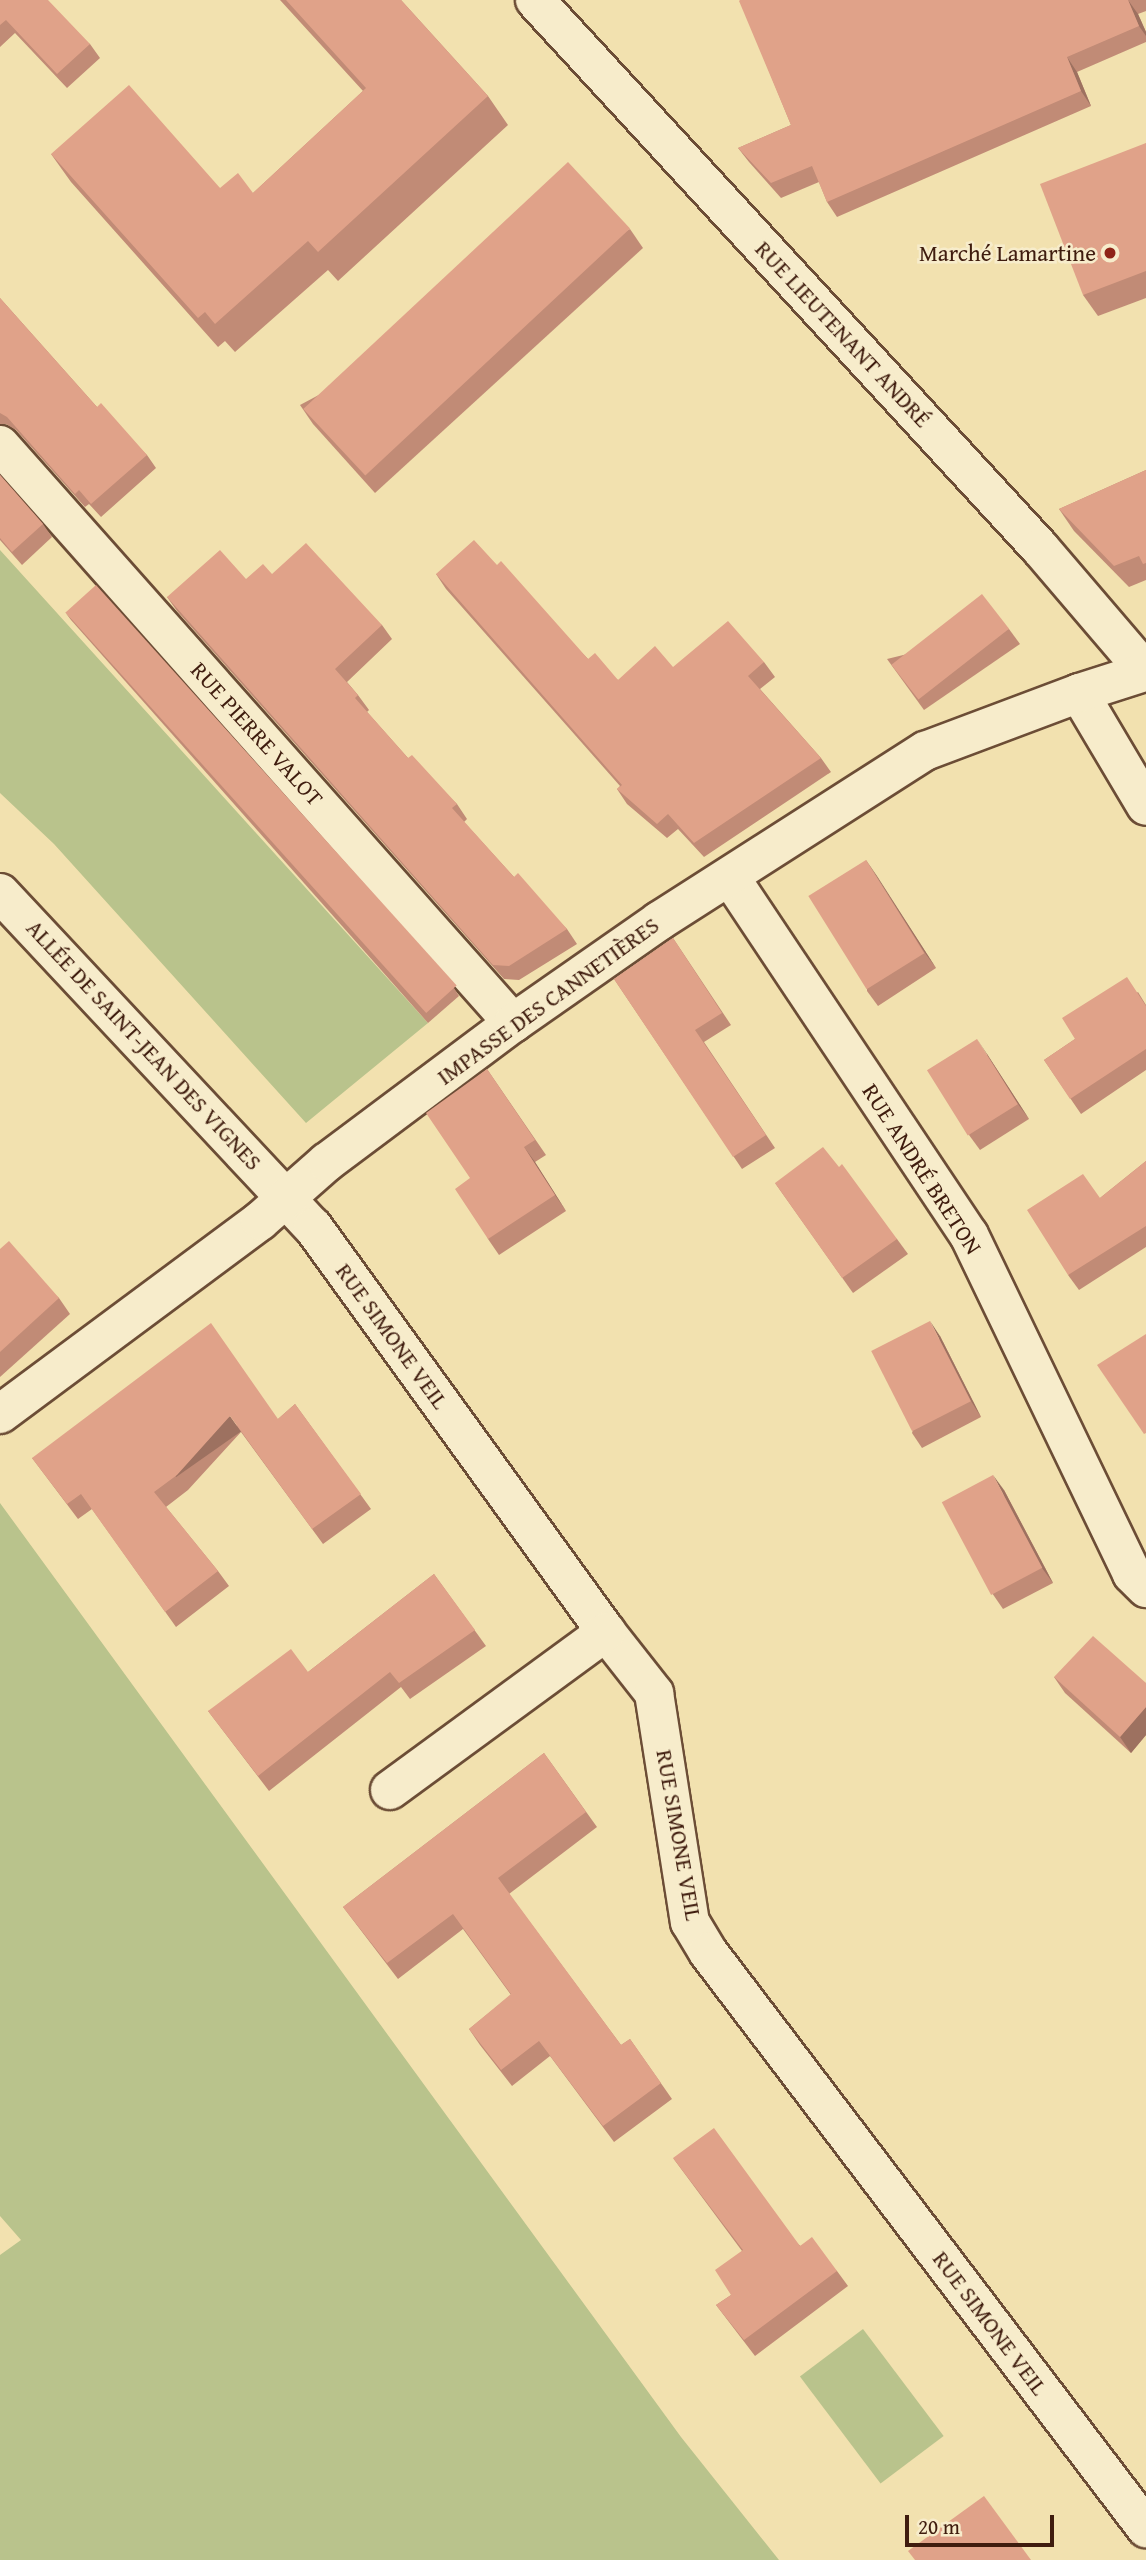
<!DOCTYPE html>
<html>
<head>
<meta charset="utf-8">
<style>
  body { margin:0 }
  #map { position:relative; width:1146px; height:2560px; overflow:hidden; background:#f2e1af; font-family:"Gentium Book Plus",serif }
  div>[style] { position:absolute }
  [style*='--x'] { left:calc(var(--x)*1px); top:calc(var(--y)*1px); width:calc(var(--w)*1px); rotate:calc(var(--a)*1deg) }
  .green>* { inset:0; background:#b9c38c; transform-origin:0 0 }
  .roads { filter:drop-shadow(2px 0 #6c4d36) drop-shadow(-2px 0 #6c4d36) drop-shadow(0 2px #6c4d36) drop-shadow(0 -2px #6c4d36) }
  .street>* { height:38px; margin:-19px; padding:0 19px; transform-origin:19px; border-radius:19px; background:#f7eccb }
  .wall>* { inset:0; background:#c18b76 }
  .shaded-wall>* { inset:0; background:#9d7160; transform-origin:0 0 }
  .building>* { inset:0; background:#e0a289; transform-origin:0 0 }
  .dots>* { width:19px; height:19px; translate:-50% -50%; box-sizing:border-box; border:4px solid #f7eccb; border-radius:50% }
  span { translate:-50% -50%; white-space:nowrap; text-align:center; line-height:1.15; -webkit-text-stroke:5px #f7eccb; paint-order:stroke }
  .poi-label { font-size:23px; color:#3f1c0e }
  .right { translate:-100% -50%; text-align:right }
  .street-label { font-size:23px; color:#3f1c0e }
  .scale { position:absolute; left:905px; top:2515px; width:149px; height:32px; box-sizing:border-box; border:4px solid #3f1c0e; border-top:0; padding-left:9px; font-size:21px; line-height:24px; white-space:nowrap; color:#3f1c0e; -webkit-text-stroke:5px #f7eccb; paint-order:stroke }
</style>
</head>
<body>
<div id="map">
  <div class="green">
    <i style="clip-path:polygon(0 550px,428px 1023px,306px 1123px,54px 844px,0 793px)"></i>
    <i style="clip-path:polygon(0 1503px,681px 2437px,779px 2560px,0 2560px,0 2255px,21px 2240px,0 2216px)"></i>
    <i style="left:863px;top:2329px;width:134px;height:79px;rotate:53deg"></i>
  </div>
  <div class="roads">
    <div class="street">
      <i style="--x:535;--y:0;--w:745;--a:47.34"></i>
      <i style="--x:1040;--y:548;--w:163;--a:49.5"></i>
      <i style="--x:0;--y:445;--w:773;--a:48.41"></i>
      <i style="--x:1079;--y:693;--w:131;--a:59.3"></i>
      <i style="--x:730;--y:877;--w:430;--a:56.3"></i>
      <i style="--x:969;--y:1235;--w:376;--a:64.3"></i>
      <i style="--x:1132;--y:1574;--w:20;--a:45"></i>
      <i style="--x:0;--y:893;--w:458;--a:46.9"></i>
      <i style="--x:313;--y:1227;--w:500;--a:54.1"></i>
      <i style="--x:606;--y:1632;--w:78;--a:51.8"></i>
      <i style="--x:654;--y:1693;--w:232;--a:81.1"></i>
      <i style="--x:690;--y:1922;--w:35;--a:59"></i>
      <i style="--x:708;--y:1952;--w:724;--a:52.75"></i>
      <i style="--x:0;--y:1414;--w:324;--a:-36.6"></i>
      <i style="--x:260;--y:1221;--w:89;--a:-41.4"></i>
      <i style="--x:327;--y:1162;--w:232;--a:-36.8"></i>
      <i style="--x:513;--y:1023;--w:178;--a:-34.9"></i>
      <i style="--x:659;--y:921;--w:316;--a:-32.6"></i>
      <i style="--x:925;--y:751;--w:165;--a:-20.6"></i>
      <i style="--x:1079;--y:693;--w:69;--a:-17.7"></i>
      <i style="--x:390;--y:1790;--w:268;--a:-36.2"></i>
    </div>
  </div>
  <div class="wall">
    <i style="clip-path:polygon(0 0,90px 44px,100px 58px,67px 88px,15px 33px,0 47px)"></i>
    <i style="clip-path:polygon(280px 0,401px 0,488px 96px,508px 125px,338px 281px,328px 270px,235px 352px,225px 341px,218px 347px,71px 182px,51px 154px,220px 188px,253px 193px,363px 91px)"></i>
    <i style="clip-path:polygon(740px 0,1146px 0,1146px 11px,1138px 14px,1146px 32px,1146px 42px,1077px 72px,1091px 106px,837px 217px,827px 202px,819px 182px,781px 198px,749px 162px,738px 148px,791px 125px)"></i>
    <i style="clip-path:polygon(1146px 143px,1146px 298px,1098px 316px,1083px 295px)"></i>
    <i style="clip-path:polygon(630px 229px,643px 248px,375px 493px,313px 424px,300px 405px)"></i>
    <i style="clip-path:polygon(0 298px,97px 407px,147px 455px,156px 468px,101px 517px,89px 504px,85px 507px,16px 430px,6px 424px,0 424px)"></i>
    <i style="clip-path:polygon(1146px 470px,1146px 580px,1129px 587px,1074px 531px,1059px 509px)"></i>
    <i style="clip-path:polygon(0 475px,43px 524px,52px 537px,22px 565px,0 540px)"></i>
    <i style="clip-path:polygon(497px 565px,588px 659px,618px 680px,673px 667px,764px 662px,775px 677px,760px 689px,821px 758px,831px 772px,704px 857px,678px 829px,667px 838px,627px 804px,617px 789px,620px 786px,446px 589px,436px 574px)"></i>
    <i style="clip-path:polygon(272px 574px,382px 625px,392px 639px,347px 682px,358px 695px,369px 710px,367px 712px,408px 758px,457px 804px,467px 819px,464px 822px,514px 877px,567px 929px,577px 944px,519px 980px,504px 979px,177px 611px,167px 597px)"></i>
    <i style="clip-path:polygon(65px 612px,454px 988px,459px 996px,428px 1023px,71px 620px)"></i>
    <i style="clip-path:polygon(1009px 629px,1020px 644px,924px 710px,887px 659px)"></i>
    <i style="clip-path:polygon(866px 860px,936px 968px,878px 1006px,867px 991px)"></i>
    <i style="clip-path:polygon(673px 938px,731px 1025px,704px 1042px,775px 1148px,742px 1169px,614px 979px)"></i>
    <i style="clip-path:polygon(1138px 992px,1146px 1005px,1146px 1070px,1081px 1114px,1044px 1060px,1075px 1039px)"></i>
    <i style="clip-path:polygon(987px 1054px,1029px 1119px,980px 1150px,969px 1135px)"></i>
    <i style="clip-path:polygon(487px 1069px,546px 1155px,535px 1162px,566px 1211px,499px 1255px,488px 1239px,470px 1178px)"></i>
    <i style="clip-path:polygon(1146px 1161px,1146px 1247px,1079px 1290px,1068px 1275px,1100px 1198px)"></i>
    <i style="clip-path:polygon(775px 1183px,897px 1239px,908px 1254px,853px 1293px)"></i>
    <i style="clip-path:polygon(0 1249px,59px 1298px,70px 1314px,0 1377px)"></i>
    <i style="clip-path:polygon(940px 1336px,981px 1417px,922px 1448px,912px 1433px)"></i>
    <i style="clip-path:polygon(295px 1404px,371px 1509px,323px 1544px,241px 1432px,188px 1490px,166px 1507px,218px 1571px,229px 1586px,176px 1627px,92px 1509px,78px 1519px,32px 1458px,278px 1419px)"></i>
    <i style="clip-path:polygon(1004px 1490px,1053px 1583px,1003px 1609px,992px 1593px)"></i>
    <i style="clip-path:polygon(434px 1574px,486px 1646px,410px 1699px,401px 1687px,269px 1791px,208px 1711px,308px 1672px)"></i>
    <i style="clip-path:polygon(1054px 1677px,1146px 1683px,1146px 1735px,1131px 1753px,1065px 1693px)"></i>
    <i style="clip-path:polygon(544px 1753px,597px 1827px,509px 1894px,621px 2045px,630px 2039px,672px 2099px,614px 2142px,550px 2056px,512px 2086px,480px 2045px,469px 2029px,511px 1995px,463px 1929px,398px 1979px,343px 1907px)"></i>
    <i style="clip-path:polygon(673px 2158px,837px 2271px,848px 2286px,755px 2356px,716px 2305px,731px 2295px,742px 2251px)"></i>
  </div>
  <div class="shaded-wall">
    <i style="clip-path:polygon(1128px 0,1138px 14px,1146px 32px,1146px 36px,1139px 26px)"></i>
    <i style="clip-path:polygon(1067px 57px,1077px 72px,1091px 106px,1081px 91px)"></i>
    <i style="clip-path:polygon(866px 860px,877px 876px,936px 968px,925px 953px)"></i>
    <i style="clip-path:polygon(977px 1039px,987px 1054px,1029px 1119px,1018px 1104px)"></i>
    <i style="clip-path:polygon(524px 1147px,535px 1162px,566px 1211px,555px 1195px)"></i>
    <i style="clip-path:polygon(930px 1321px,940px 1336px,981px 1417px,971px 1401px)"></i>
    <i style="left:230px;top:1416px;width:19px;height:79px;rotate:55deg"></i>
    <i style="clip-path:polygon(993px 1475px,1004px 1490px,1053px 1583px,1042px 1568px)"></i>
    <i style="clip-path:polygon(1146px 1707px,1146px 1735px,1131px 1753px,1120px 1737px)"></i>
  </div>
  <div class="building">
    <i style="clip-path:polygon(0 0,48px 0,90px 44px,57px 74px,6px 20px,0 25px)"></i>
    <i style="clip-path:polygon(286px 0,401px 0,488px 96px,318px 252px,308px 241px,215px 324px,205px 312px,198px 318px,51px 154px,129px 85px,220px 188px,238px 173px,253px 193px,366px 88px)"></i>
    <i style="clip-path:polygon(740px 0,1128px 0,1139px 26px,1067px 57px,1081px 91px,827px 202px,812px 166px,771px 183px,738px 148px,791px 125px,739px 1px)"></i>
    <i style="clip-path:polygon(1146px 143px,1146px 271px,1083px 295px,1040px 184px)"></i>
    <i style="left:568px;top:162px;width:91px;height:362px;rotate:47deg"></i>
    <i style="clip-path:polygon(0 298px,97px 407px,101px 403px,147px 455px,91px 504px,79px 490px,75px 494px,7px 417px,0 413px)"></i>
    <i style="clip-path:polygon(1146px 470px,1146px 563px,1143px 564px,1139px 556px,1114px 566px,1059px 509px)"></i>
    <i style="clip-path:polygon(0 475px,43px 524px,12px 552px,0 538px)"></i>
    <i style="clip-path:polygon(474px 540px,497px 565px,501px 561px,588px 659px,595px 653px,618px 680px,655px 646px,673px 667px,728px 621px,764px 662px,748px 676px,821px 758px,694px 843px,668px 814px,657px 824px,617px 789px,622px 785px,436px 574px)"></i>
    <i style="clip-path:polygon(306px 543px,382px 625px,335px 669px,358px 695px,355px 698px,408px 758px,412px 755px,457px 804px,452px 808px,514px 877px,518px 873px,567px 929px,509px 966px,493px 965px,167px 597px,220px 550px,246px 579px,263px 564px,272px 574px)"></i>
    <i style="left:96px;top:585px;width:539px;height:41px;rotate:48deg"></i>
    <i style="left:982px;top:594px;width:44px;height:115px;rotate:52deg"></i>
    <i style="left:866px;top:860px;width:110px;height:68px;rotate:58deg"></i>
    <i style="clip-path:polygon(673px 938px,722px 1013px,695px 1030px,766px 1135px,733px 1157px,614px 979px)"></i>
    <i style="clip-path:polygon(1127px 977px,1146px 1006px,1146px 1049px,1070px 1099px,1044px 1060px,1075px 1039px,1062px 1018px)"></i>
    <i style="left:977px;top:1039px;width:77px;height:59px;rotate:58deg"></i>
    <i style="clip-path:polygon(487px 1069px,535px 1140px,524px 1147px,555px 1195px,488px 1239px,455px 1189px,470px 1178px,426px 1113px)"></i>
    <i style="clip-path:polygon(823px 1147px,839px 1167px,842px 1164px,897px 1239px,842px 1278px,775px 1183px)"></i>
    <i style="clip-path:polygon(1146px 1161px,1146px 1226px,1068px 1275px,1027px 1210px,1083px 1174px,1100px 1198px)"></i>
    <i style="clip-path:polygon(9px 1241px,59px 1298px,0 1352px,0 1249px)"></i>
    <i style="left:930px;top:1321px;width:90px;height:66px;rotate:63deg"></i>
    <i style="clip-path:polygon(211px 1323px,278px 1419px,295px 1404px,361px 1494px,312px 1529px,230px 1416px,177px 1475px,154px 1492px,218px 1571px,165px 1612px,81px 1494px,67px 1504px,32px 1458px)"></i>
    <i style="clip-path:polygon(1146px 1334px,1146px 1433px,1144px 1434px,1097px 1365px)"></i>
    <i style="left:993px;top:1475px;width:105px;height:58px;rotate:62deg"></i>
    <i style="clip-path:polygon(434px 1574px,475px 1630px,399px 1683px,390px 1672px,258px 1776px,208px 1711px,291px 1649px,308px 1672px)"></i>
    <i style="clip-path:polygon(1093px 1636px,1146px 1683px,1146px 1707px,1120px 1737px,1054px 1677px)"></i>
    <i style="clip-path:polygon(544px 1753px,586px 1812px,498px 1878px,621px 2045px,630px 2039px,661px 2083px,603px 2126px,539px 2041px,501px 2070px,469px 2029px,511px 1994px,453px 1914px,387px 1963px,343px 1907px)"></i>
    <i style="clip-path:polygon(714px 2128px,800px 2246px,812px 2237px,837px 2271px,744px 2340px,716px 2305px,731px 2295px,715px 2270px,743px 2250px,673px 2158px)"></i>
    <i style="clip-path:polygon(984px 2496px,1031px 2560px,915px 2560px,908px 2551px)"></i>
  </div>
  <div class="dots">
    <i style="left:1110px;top:253px;background:#8f2418"></i>
  </div>
  <div class="poi-label">
    <span class="right" style="left:1096px;top:253px">Marché Lamartine</span>
  </div>
  <div class="street-label">
    <span style="left:843px;top:334px;rotate:47deg">RUE LIEUTENANT ANDRÉ</span>
    <span style="left:257px;top:734px;rotate:48deg">RUE PIERRE VALOT</span>
    <span style="left:548px;top:1001px;rotate:-36deg">IMPASSE DES CANNETIÈRES</span>
    <span style="left:144px;top:1045px;rotate:47deg">ALLÉE DE SAINT-JEAN DES VIGNES</span>
    <span style="left:922px;top:1169px;rotate:57deg">RUE ANDRÉ BRETON</span>
    <span style="left:392px;top:1336px;rotate:54deg">RUE SIMONE VEIL</span>
    <span style="left:679px;top:1835px;rotate:80deg">RUE SIMONE VEIL</span>
    <span style="left:990px;top:2323px;rotate:53deg">RUE SIMONE VEIL</span>
  </div>
  <div class="scale">20 m</div>
</div>
</body>
</html>
